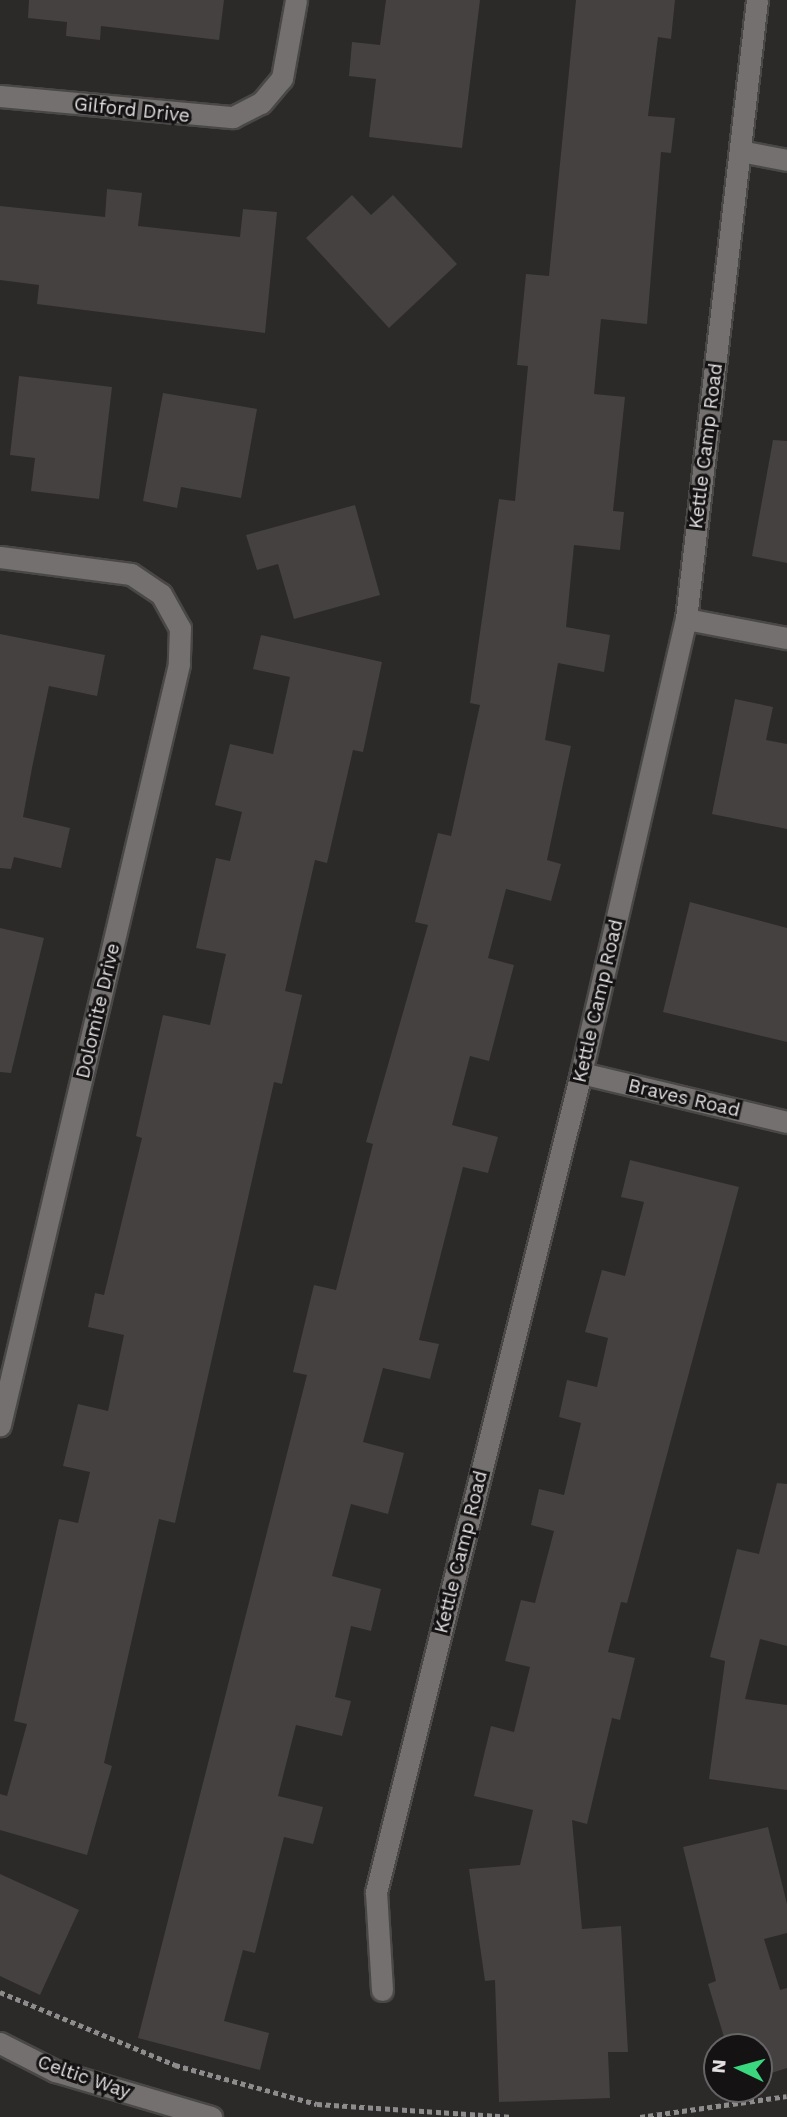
<!DOCTYPE html>
<html>
<head>
<meta charset="utf-8">
<style>
  body { margin:0 }
  #map { position:relative; width:787px; height:2117px; overflow:hidden; background:#2c2929; font-family:"Work Sans",sans-serif }
  div>[style] { position:absolute }
  [style*='--x'] { left:calc(var(--x)*1px); top:calc(var(--y)*1px); width:calc(var(--w)*1px); rotate:calc(var(--a)*1deg) }
  .building>* { inset:0; background:#444140 }
  .path>* { height:4.5px; margin-top:-2.25px; transform-origin:0; background:repeating-linear-gradient(90deg,#8e8c8c 0 5px,transparent 0 8.5px) }
  .roads { filter:drop-shadow(2px 0 #4a4747) drop-shadow(-2px 0 #4a4747) drop-shadow(0 2px #4a4747) drop-shadow(0 -2px #4a4747) }
  .minor>* { height:21px; margin:-10.5px; padding:0 10.5px; transform-origin:10.5px; border-radius:10.5px; background:#73706f }
  span { translate:-50% -50%; white-space:nowrap; text-align:center; line-height:1.15; -webkit-text-stroke:6px #141212; paint-order:stroke }
  .street-label { font-size:19px; color:#e1dfdf }
  .north { position:absolute; left:703px; top:2033px; width:70px; height:70px; box-sizing:border-box; background:#141212; border:2px solid #666464; border-radius:50%; rotate:275deg; font-size:19px; font-weight:700; line-height:28px; text-align:center; color:#e1dfdf }
  .north::after { content:''; display:block; margin:auto; width:24px; height:32px; background:#3ad77f; clip-path:polygon(50% 0,100% 100%,50% 72%,0 100%) }
</style>
</head>
<body>
<div id="map">
  <div class="building">
    <i style="clip-path:polygon(29px 0,224px 0,219px 40px,101px 26px,100px 40px,66px 36px,67px 22px,28px 18px)"></i>
    <i style="clip-path:polygon(386px 0,480px 0,462px 148px,369px 137px,376px 79px,349px 76px,352px 42px,380px 45px)"></i>
    <i style="clip-path:polygon(576px 0,675px 0,671px 39px,658px 37px,648px 116px,675px 118px,671px 153px,661px 152px,647px 324px,601px 319px,594px 394px,625px 397px,613px 511px,624px 512px,620px 550px,574px 545px,566px 627px,610px 635px,604px 672px,558px 663px,545px 740px,571px 746px,547px 860px,561px 864px,551px 901px,506px 889px,488px 958px,514px 965px,489px 1061px,470px 1056px,452px 1125px,498px 1137px,488px 1173px,463px 1167px,419px 1340px,439px 1344px,430px 1379px,383px 1368px,363px 1442px,404px 1453px,388px 1514px,351px 1504px,332px 1576px,381px 1589px,371px 1631px,351px 1626px,335px 1697px,351px 1701px,342px 1736px,296px 1725px,278px 1796px,323px 1807px,313px 1844px,284px 1837px,255px 1953px,243px 1950px,224px 2021px,269px 2033px,260px 2070px,138px 2038px,307px 1375px,293px 1372px,314px 1285px,336px 1290px,373px 1144px,366px 1142px,428px 925px,415px 922px,438px 833px,451px 836px,480px 705px,470px 703px,499px 499px,515px 501px,528px 366px,517px 365px,526px 274px,549px 276px)"></i>
    <i style="clip-path:polygon(107px 189px,142px 193px,138px 226px,240px 237px,243px 209px,277px 212px,265px 333px,37px 304px,39px 285px,0 280px,0 206px,105px 217px)"></i>
    <i style="clip-path:polygon(352px 195px,371px 215px,393px 195px,457px 264px,389px 328px,306px 238px)"></i>
    <i style="clip-path:polygon(19px 376px,112px 387px,99px 499px,31px 491px,35px 458px,10px 455px)"></i>
    <i style="clip-path:polygon(163px 393px,257px 409px,241px 498px,181px 487px,177px 508px,143px 501px)"></i>
    <i style="clip-path:polygon(773px 440px,787px 441px,787px 563px,752px 556px)"></i>
    <i style="clip-path:polygon(355px 505px,380px 595px,294px 619px,278px 564px,257px 570px,246px 535px)"></i>
    <i style="clip-path:polygon(0 634px,105px 655px,97px 696px,49px 686px,32px 768px,23px 817px,70px 828px,61px 868px,14px 857px,11px 869px,0 868px)"></i>
    <i style="clip-path:polygon(261px 635px,382px 662px,363px 752px,353px 750px,327px 863px,315px 860px,285px 991px,302px 995px,282px 1084px,274px 1082px,175px 1523px,159px 1519px,104px 1763px,112px 1766px,87px 1855px,0 1830px,0 1794px,7px 1796px,27px 1724px,14px 1721px,59px 1519px,78px 1523px,90px 1472px,63px 1466px,78px 1404px,108px 1411px,124px 1335px,88px 1327px,95px 1293px,104px 1295px,142px 1138px,136px 1136px,163px 1015px,210px 1025px,226px 954px,196px 948px,216px 858px,230px 861px,242px 812px,215px 805px,230px 744px,273px 754px,290px 677px,253px 669px)"></i>
    <i style="clip-path:polygon(735px 699px,773px 707px,766px 740px,787px 744px,787px 829px,712px 814px)"></i>
    <i style="clip-path:polygon(690px 902px,787px 928px,787px 1042px,663px 1012px)"></i>
    <i style="clip-path:polygon(0 928px,44px 938px,11px 1073px,0 1072px)"></i>
    <i style="clip-path:polygon(630px 1160px,739px 1187px,627px 1603px,621px 1602px,608px 1652px,635px 1658px,620px 1720px,612px 1718px,587px 1824px,572px 1820px,582px 1929px,621px 1926px,628px 2052px,608px 2052px,610px 2098px,499px 2102px,495px 1980px,485px 1981px,469px 1869px,520px 1865px,533px 1810px,474px 1796px,491px 1726px,514px 1732px,530px 1667px,505px 1661px,521px 1600px,535px 1603px,554px 1531px,531px 1525px,539px 1489px,564px 1495px,581px 1423px,559px 1417px,567px 1380px,597px 1387px,608px 1338px,585px 1332px,602px 1270px,625px 1276px,644px 1202px,621px 1197px)"></i>
    <i style="clip-path:polygon(777px 1483px,787px 1484px,787px 1646px,760px 1639px,745px 1699px,787px 1705px,787px 1790px,709px 1779px,725px 1661px,710px 1657px,737px 1549px,759px 1554px)"></i>
    <i style="clip-path:polygon(768px 1827px,787px 1904px,787px 1933px,764px 1939px,780px 1990px,787px 1988px,787px 2068px,759px 2077px,759px 2047px,727px 2047px,708px 1984px,716px 1981px,683px 1847px)"></i>
    <i style="clip-path:polygon(0 1874px,79px 1910px,40px 1995px,0 1976px)"></i>
  </div>
  <div class="path">
    <i style="--x:0;--y:1992;--w:190;--a:22.6"></i>
    <i style="--x:175;--y:2065;--w:147;--a:15.4"></i>
    <i style="--x:317;--y:2104;--w:195;--a:3.8"></i>
    <i style="--x:640;--y:2117;--w:148;--a:-8.1"></i>
  </div>
  <div class="roads">
    <div class="minor">
      <i style="--x:0;--y:96;--w:234;--a:5.2"></i>
      <i style="--x:233;--y:117;--w:31;--a:-27"></i>
      <i style="--x:261;--y:103;--w:33;--a:-50"></i>
      <i style="--x:282;--y:78;--w:79;--a:-79.8"></i>
      <i style="--x:740;--y:151;--w:48;--a:10.8"></i>
      <i style="--x:0;--y:557;--w:132;--a:7.4"></i>
      <i style="--x:131;--y:574;--w:36;--a:34"></i>
      <i style="--x:161;--y:594;--w:39;--a:61"></i>
      <i style="--x:180;--y:628;--w:36;--a:92"></i>
      <i style="--x:179;--y:664;--w:782;--a:103.24"></i>
      <i style="--x:686;--y:619;--w:103;--a:10.7"></i>
      <i style="--x:581;--y:1073;--w:212;--a:13.4"></i>
      <i style="--x:382;--y:1990;--w:98;--a:-93.5"></i>
      <i style="--x:376;--y:1892;--w:844;--a:-75.95"></i>
      <i style="--x:581;--y:1073;--w:466;--a:-77"></i>
      <i style="--x:686;--y:619;--w:623;--a:-83.46"></i>
      <i style="--x:0;--y:2043;--w:62;--a:27"></i>
      <i style="--x:55;--y:2071;--w:163;--a:16.4"></i>
    </div>
  </div>
  <div class="street-label">
    <span style="left:132px;top:110px;rotate:6deg">Gilford Drive</span>
    <span style="left:706px;top:446px;rotate:-83deg">Kettle Camp Road</span>
    <span style="left:598px;top:1001px;rotate:-77deg">Kettle Camp Road</span>
    <span style="left:98px;top:1011px;rotate:-77deg">Dolomite Drive</span>
    <span style="left:684px;top:1098px;rotate:13deg">Braves Road</span>
    <span style="left:461px;top:1552px;rotate:-76deg">Kettle Camp Road</span>
    <span style="left:84px;top:2077px;rotate:19deg">Celtic Way</span>
  </div>
  <div class="north">N</div>
</div>
</body>
</html>
